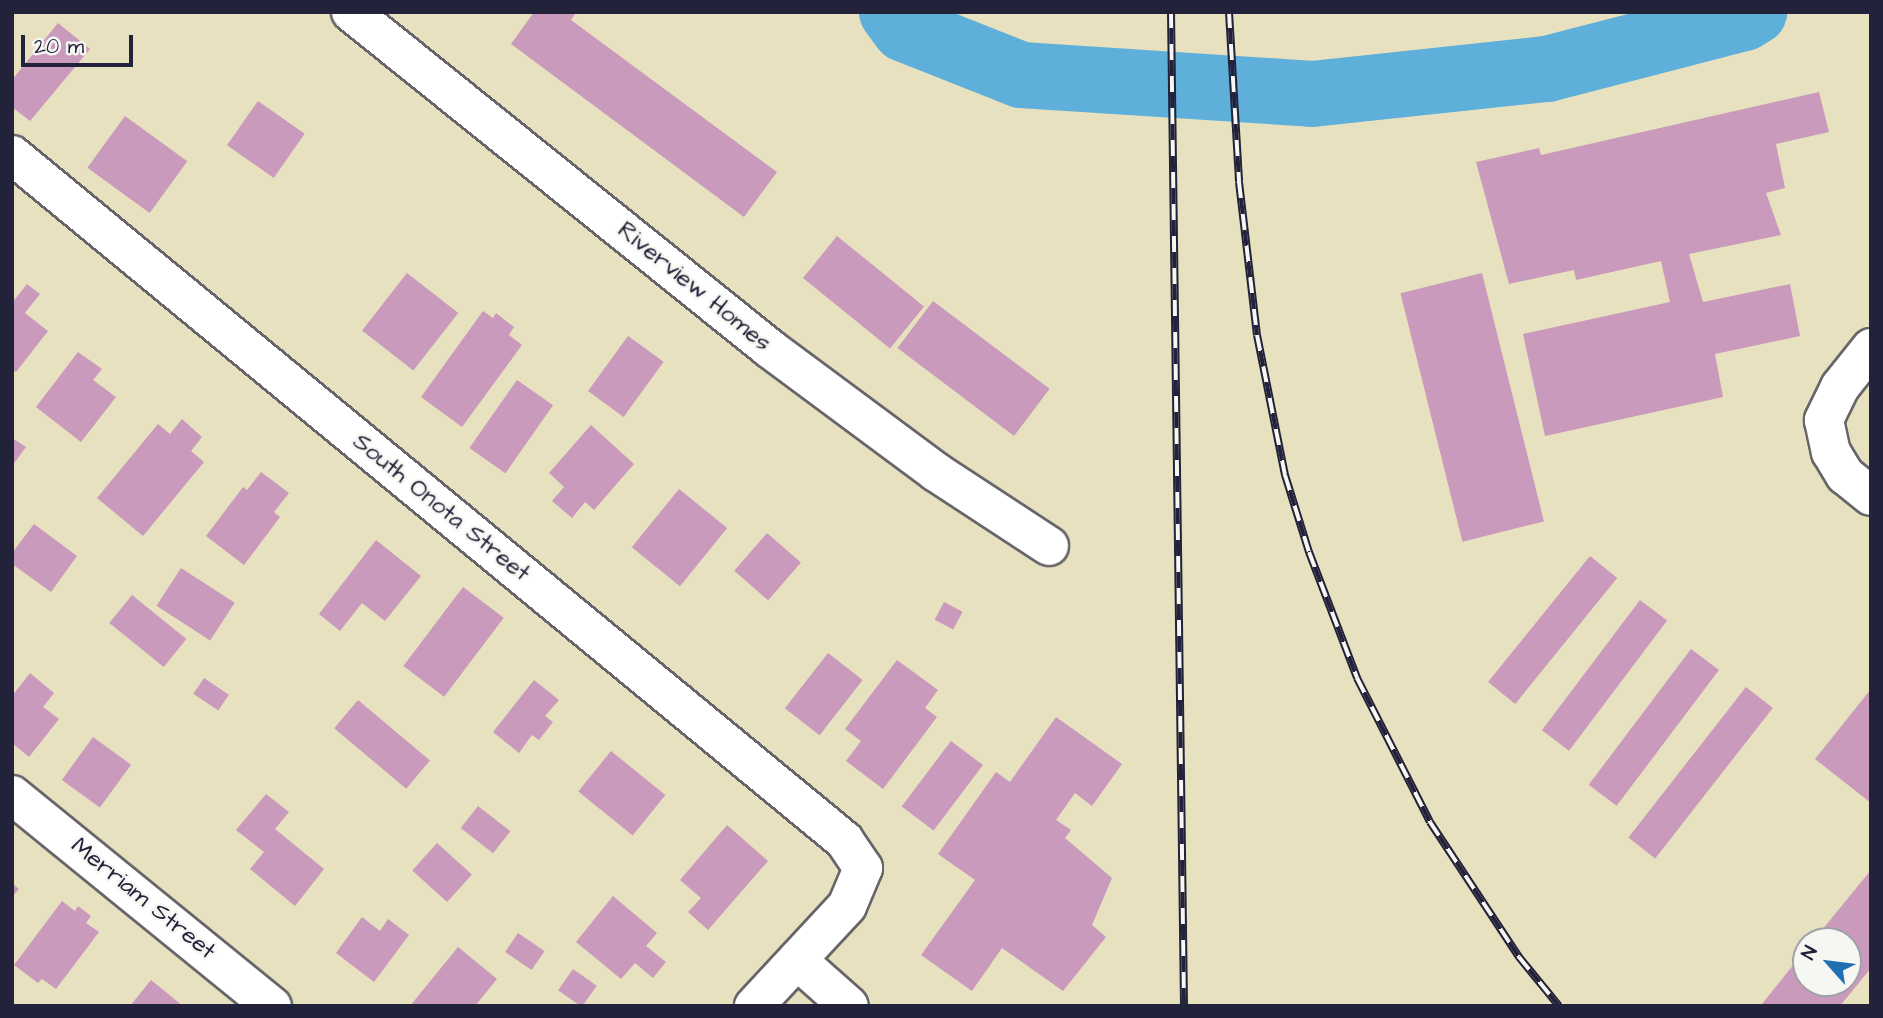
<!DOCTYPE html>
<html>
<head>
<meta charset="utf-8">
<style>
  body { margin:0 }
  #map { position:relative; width:1883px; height:1018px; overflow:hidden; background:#e7e1bf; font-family:"Architects Daughter",sans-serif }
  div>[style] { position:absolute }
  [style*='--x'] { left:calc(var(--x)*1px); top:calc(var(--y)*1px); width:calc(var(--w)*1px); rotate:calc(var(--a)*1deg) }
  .river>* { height:66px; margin:-33px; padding:0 33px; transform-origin:33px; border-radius:33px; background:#5eafd9 }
  .building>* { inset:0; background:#c99abc; transform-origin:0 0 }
  .roads { filter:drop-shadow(2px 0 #676569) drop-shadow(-2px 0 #676569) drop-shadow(0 2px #676569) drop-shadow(0 -2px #676569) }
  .minor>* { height:38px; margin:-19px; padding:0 19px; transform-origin:19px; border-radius:19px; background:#fff }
  .rail>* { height:8px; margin-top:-4px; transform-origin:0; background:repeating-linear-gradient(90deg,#f6f6f2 0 16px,#22223b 0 32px); box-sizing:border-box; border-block:2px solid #22223b }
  span { translate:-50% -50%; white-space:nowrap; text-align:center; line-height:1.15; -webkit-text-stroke:5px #f6f6f2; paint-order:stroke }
  .street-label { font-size:24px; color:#22223b }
  .frame { position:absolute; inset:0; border:14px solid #22223b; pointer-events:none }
  .north { position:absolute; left:1792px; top:927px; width:70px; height:70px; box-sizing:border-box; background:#f6f6f2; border:2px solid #a1a1a9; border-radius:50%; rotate:298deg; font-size:19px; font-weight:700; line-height:28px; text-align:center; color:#22223b }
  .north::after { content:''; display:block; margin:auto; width:24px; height:32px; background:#1f6fb2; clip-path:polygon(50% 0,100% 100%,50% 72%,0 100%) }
  .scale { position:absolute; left:21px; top:35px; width:112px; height:32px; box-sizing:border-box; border:4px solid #22223b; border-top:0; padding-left:9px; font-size:21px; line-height:24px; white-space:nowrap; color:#22223b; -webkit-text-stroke:5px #f6f6f2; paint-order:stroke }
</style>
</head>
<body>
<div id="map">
  <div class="river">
    <i style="--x:892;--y:12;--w:21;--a:53"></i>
    <i style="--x:905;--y:29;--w:125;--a:21.6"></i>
    <i style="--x:1021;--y:75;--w:292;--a:3.7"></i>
    <i style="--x:1312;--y:94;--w:236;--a:-6.1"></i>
    <i style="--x:1547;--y:69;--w:203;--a:-14.5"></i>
    <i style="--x:1744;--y:18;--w:12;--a:-31"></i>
  </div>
  <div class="building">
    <i style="clip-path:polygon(534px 12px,576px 12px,571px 20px,777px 172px,744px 217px,511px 44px)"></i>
    <i style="clip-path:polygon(58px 23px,90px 49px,30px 121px,12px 107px,12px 80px)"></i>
    <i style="clip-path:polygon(1819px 92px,1829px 132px,1776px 144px,1785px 188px,1766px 193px,1781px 235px,1689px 254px,1703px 302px,1790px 284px,1800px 336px,1715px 354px,1723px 397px,1545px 436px,1523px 334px,1670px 302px,1661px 261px,1576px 280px,1574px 270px,1509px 284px,1476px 162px,1539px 148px,1541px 155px)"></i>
    <i style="left:258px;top:101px;width:57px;height:54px;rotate:35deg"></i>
    <i style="left:125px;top:116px;width:77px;height:64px;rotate:36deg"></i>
    <i style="left:837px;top:236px;width:112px;height:54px;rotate:39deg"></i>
    <i style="left:407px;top:273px;width:65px;height:73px;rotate:38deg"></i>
    <i style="left:1482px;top:273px;width:256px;height:84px;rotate:76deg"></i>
    <i style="clip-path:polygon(27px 284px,40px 294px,25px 313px,48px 331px,16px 372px,12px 369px,12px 303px)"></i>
    <i style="left:933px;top:301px;width:146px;height:59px;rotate:37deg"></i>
    <i style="clip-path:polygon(483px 311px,493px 318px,496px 313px,514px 327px,509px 335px,522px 345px,462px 427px,421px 397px)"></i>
    <i style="left:628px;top:336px;width:44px;height:68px;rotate:36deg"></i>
    <i style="clip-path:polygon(78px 352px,102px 369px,93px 380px,116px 397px,81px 442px,36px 407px)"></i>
    <i style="left:517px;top:380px;width:44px;height:83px;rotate:35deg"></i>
    <i style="clip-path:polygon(182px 419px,202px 437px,191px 451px,204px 462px,143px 536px,97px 498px,158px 424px,170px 434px)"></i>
    <i style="clip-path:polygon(591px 425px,634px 464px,594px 510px,585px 502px,572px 518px,552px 501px,564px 487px,549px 473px)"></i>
    <i style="clip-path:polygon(12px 438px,26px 447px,12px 466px)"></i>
    <i style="clip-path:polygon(261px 472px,289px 493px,274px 512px,280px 517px,244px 565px,206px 536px,243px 487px,247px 490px)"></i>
    <i style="left:679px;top:489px;width:62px;height:75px;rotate:39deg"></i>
    <i style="clip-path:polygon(34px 524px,77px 556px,51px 592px,12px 564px,12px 553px)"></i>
    <i style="left:767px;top:533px;width:45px;height:50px;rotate:41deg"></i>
    <i style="clip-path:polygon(376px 540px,421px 576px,385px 621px,362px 603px,340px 631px,319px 614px)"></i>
    <i style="left:1590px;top:556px;width:35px;height:162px;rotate:39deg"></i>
    <i style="left:181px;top:568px;width:64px;height:45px;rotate:33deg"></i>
    <i style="left:463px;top:587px;width:51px;height:99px;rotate:37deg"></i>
    <i style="left:132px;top:595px;width:70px;height:36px;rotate:39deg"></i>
    <i style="left:1640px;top:600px;width:34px;height:163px;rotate:37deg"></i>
    <i style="left:944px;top:602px;width:21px;height:20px;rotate:28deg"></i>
    <i style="left:1691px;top:649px;width:35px;height:170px;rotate:37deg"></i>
    <i style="left:828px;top:653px;width:44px;height:70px;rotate:38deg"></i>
    <i style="clip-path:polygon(897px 660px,938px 690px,925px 708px,937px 717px,883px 789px,846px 761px,861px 741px,845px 729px)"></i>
    <i style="clip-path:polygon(30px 673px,54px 693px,43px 707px,59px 719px,29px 757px,12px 743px,12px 696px)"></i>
    <i style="left:204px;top:678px;width:30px;height:19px;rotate:34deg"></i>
    <i style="clip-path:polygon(534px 680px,559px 700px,545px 716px,553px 722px,539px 740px,532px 735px,519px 753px,493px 732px)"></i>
    <i style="left:1746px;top:687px;width:34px;height:191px;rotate:38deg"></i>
    <i style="clip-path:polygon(1871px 689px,1871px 803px,1815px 759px)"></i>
    <i style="left:358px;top:700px;width:94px;height:37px;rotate:40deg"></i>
    <i style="clip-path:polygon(1056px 717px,1122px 764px,1092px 806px,1075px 793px,1056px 820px,1071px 830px,1065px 838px,1112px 878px,1092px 925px,1106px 937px,1063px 991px,1002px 948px,972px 991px,921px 955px,975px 880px,938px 854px,996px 772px,1010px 782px)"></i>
    <i style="left:93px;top:737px;width:47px;height:53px;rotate:36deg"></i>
    <i style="left:951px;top:741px;width:40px;height:82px;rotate:37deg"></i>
    <i style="left:611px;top:751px;width:70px;height:52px;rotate:39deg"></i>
    <i style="clip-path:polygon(266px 794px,289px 812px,275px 829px,324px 869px,295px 906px,250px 869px,264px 852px,236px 830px)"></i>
    <i style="left:478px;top:806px;width:41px;height:28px;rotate:38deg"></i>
    <i style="clip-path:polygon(727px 825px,768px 861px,708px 930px,688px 912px,701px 898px,680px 880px)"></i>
    <i style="left:437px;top:843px;width:47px;height:37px;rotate:42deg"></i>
    <i style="clip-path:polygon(1871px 870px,1871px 968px,1840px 1006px,1764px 1006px,1762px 1004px,1806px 949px,1806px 983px,1848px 983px,1848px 941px,1813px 941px)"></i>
    <i style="clip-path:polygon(12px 883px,19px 889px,12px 897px)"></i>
    <i style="clip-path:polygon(613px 896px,657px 933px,646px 946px,666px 962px,653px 978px,635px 963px,621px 979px,576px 942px)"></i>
    <i style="clip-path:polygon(62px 901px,75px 911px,78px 906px,91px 916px,86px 923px,99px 932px,56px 989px,42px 979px,38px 983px,14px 965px)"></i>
    <i style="clip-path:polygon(362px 917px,380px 931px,388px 919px,409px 935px,374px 982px,336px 953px)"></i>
    <i style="left:518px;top:933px;width:32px;height:23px;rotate:34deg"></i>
    <i style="clip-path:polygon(458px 947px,497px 979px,475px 1006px,410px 1006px)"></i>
    <i style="left:573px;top:969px;width:29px;height:26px;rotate:35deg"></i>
    <i style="clip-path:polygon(151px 980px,183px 1006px,130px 1006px)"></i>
  </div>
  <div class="roads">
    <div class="minor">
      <i style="--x:351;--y:12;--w:536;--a:38.79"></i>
      <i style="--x:769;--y:348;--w:208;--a:36.6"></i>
      <i style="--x:936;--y:472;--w:135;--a:33.2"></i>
      <i style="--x:12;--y:155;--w:1078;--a:39.47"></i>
      <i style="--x:844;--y:840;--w:34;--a:56"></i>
      <i style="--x:863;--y:868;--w:41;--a:112.8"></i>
      <i style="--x:847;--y:906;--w:137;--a:132.9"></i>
      <i style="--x:1871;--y:348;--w:50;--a:128.5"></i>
      <i style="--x:1840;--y:387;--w:37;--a:116"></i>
      <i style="--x:1824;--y:420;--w:33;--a:78"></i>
      <i style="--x:1831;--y:452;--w:27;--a:59"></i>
      <i style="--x:1845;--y:475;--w:33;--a:39"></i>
      <i style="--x:12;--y:795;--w:335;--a:39.1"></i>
      <i style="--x:797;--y:960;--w:69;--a:41.5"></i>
    </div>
  </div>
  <div class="rail">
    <i style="--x:1171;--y:12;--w:994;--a:89.25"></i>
    <i style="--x:1229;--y:12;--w:170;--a:86.6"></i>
    <i style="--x:1239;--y:182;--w:154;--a:83.3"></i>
    <i style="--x:1257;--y:335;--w:143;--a:78.7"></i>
    <i style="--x:1285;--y:475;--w:81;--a:72.7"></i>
    <i style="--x:1309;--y:552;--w:135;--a:69.1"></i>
    <i style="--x:1357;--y:678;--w:161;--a:63.1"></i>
    <i style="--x:1430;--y:822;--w:162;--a:56.6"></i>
    <i style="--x:1519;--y:957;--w:63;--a:50.8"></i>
  </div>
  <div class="street-label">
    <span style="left:694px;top:287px;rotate:39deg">Riverview Homes</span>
    <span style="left:441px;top:508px;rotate:39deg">South Onota Street</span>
    <span style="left:143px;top:899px;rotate:39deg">Merriam Street</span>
  </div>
  <div class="frame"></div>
  <div class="north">N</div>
  <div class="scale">20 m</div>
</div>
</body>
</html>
